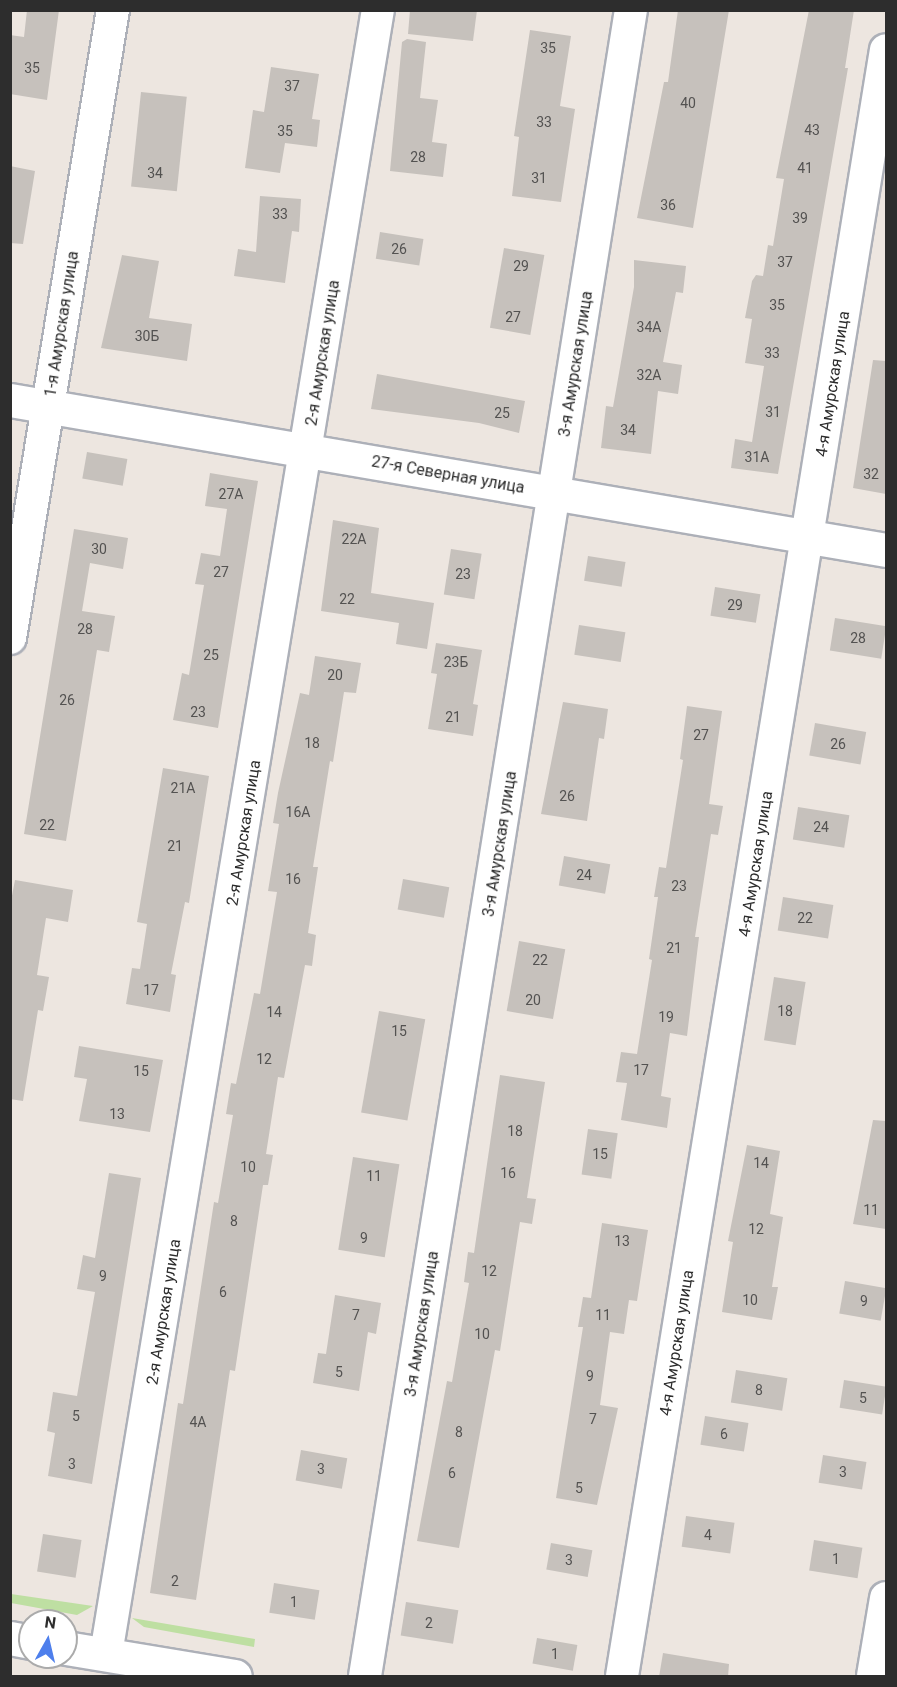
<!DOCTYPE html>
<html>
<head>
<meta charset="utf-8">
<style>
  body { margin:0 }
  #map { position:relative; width:897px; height:1687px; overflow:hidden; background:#ede6e0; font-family:Roboto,sans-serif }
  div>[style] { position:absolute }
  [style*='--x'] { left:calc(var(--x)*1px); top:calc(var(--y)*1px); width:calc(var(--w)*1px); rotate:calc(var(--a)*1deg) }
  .green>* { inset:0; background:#bedfa2 }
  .building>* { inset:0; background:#c6c1bc; transform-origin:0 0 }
  .roads { filter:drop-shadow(2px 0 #adb0b8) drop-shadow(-2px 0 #adb0b8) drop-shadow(0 2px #adb0b8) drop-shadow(0 -2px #adb0b8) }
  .minor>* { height:32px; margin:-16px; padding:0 16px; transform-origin:16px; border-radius:16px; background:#fff }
  .tertiary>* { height:33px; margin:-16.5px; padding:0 16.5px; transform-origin:16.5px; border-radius:16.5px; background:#fff }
  .secondary>* { height:33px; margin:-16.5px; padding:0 16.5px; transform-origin:16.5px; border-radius:16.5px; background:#fff }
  span { translate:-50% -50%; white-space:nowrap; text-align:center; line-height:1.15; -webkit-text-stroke:4.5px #fff; paint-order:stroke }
  .number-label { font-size:14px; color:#535251 }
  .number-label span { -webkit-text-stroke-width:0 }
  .street-label { font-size:16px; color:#2d2d2d }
  .frame { position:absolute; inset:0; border:12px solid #2d2d2d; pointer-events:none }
  .north { position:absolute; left:18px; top:1609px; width:60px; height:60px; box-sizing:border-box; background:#fff; border:2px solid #ababab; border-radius:50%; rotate:8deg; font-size:16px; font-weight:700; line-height:24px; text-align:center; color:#2d2d2d }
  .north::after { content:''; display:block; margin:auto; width:21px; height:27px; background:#4e7fec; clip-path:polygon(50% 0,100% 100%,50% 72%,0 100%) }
</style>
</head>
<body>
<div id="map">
  <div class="green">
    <i style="clip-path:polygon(11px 1594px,93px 1606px,77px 1615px,11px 1603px)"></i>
    <i style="clip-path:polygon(132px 1618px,255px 1639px,254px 1647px,144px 1627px)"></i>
  </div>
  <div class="building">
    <i style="clip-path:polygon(27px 10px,59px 10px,47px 100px,10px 94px,10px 35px,24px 37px)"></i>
    <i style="clip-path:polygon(410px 10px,477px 10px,473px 41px,408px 34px)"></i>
    <i style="clip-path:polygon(678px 10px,729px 10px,693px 228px,637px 218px,664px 82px,668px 82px)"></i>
    <i style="clip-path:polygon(809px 10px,854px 10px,845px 68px,848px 68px,778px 474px,731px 468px,735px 439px,752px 442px,764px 366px,745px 363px,752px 319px,745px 318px,752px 281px,756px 275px,763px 276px,768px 245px,773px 246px,784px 179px,776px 178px)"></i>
    <i style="clip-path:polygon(530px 30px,571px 36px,560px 106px,575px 109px,561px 202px,512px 196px,519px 137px,514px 136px)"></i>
    <i style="clip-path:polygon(407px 39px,426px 42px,420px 98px,438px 100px,432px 142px,447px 144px,443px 177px,390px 171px,402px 42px)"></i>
    <i style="clip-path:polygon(271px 67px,319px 74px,312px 119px,320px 120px,317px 147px,285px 143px,280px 173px,245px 168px,253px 110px,264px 112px)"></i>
    <i style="left:141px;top:92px;width:46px;height:95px;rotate:6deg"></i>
    <i style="clip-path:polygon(10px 166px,35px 171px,23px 244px,10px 243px)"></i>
    <i style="clip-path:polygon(260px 196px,301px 199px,299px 232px,292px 231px,285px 283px,234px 276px,238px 249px,256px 252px)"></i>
    <i style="left:380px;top:232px;width:44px;height:27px;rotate:9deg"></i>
    <i style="left:504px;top:248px;width:41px;height:81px;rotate:10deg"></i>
    <i style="clip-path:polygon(122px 255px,159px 261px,149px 318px,192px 324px,187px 361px,101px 348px)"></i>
    <i style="clip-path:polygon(634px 260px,686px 266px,683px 293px,676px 292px,663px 362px,682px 365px,678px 394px,658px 391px,651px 454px,601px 448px,606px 406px,613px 407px,622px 356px,634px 287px)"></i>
    <i style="clip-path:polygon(873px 360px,886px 361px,886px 494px,853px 488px)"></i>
    <i style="clip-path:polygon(377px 374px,525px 401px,519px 433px,479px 423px,371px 409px)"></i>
    <i style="left:87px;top:452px;width:41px;height:27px;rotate:10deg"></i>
    <i style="clip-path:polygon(210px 473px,258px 481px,218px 728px,173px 720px,182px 673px,189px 675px,204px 585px,195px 584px,201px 553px,220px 556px,227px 509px,205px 506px)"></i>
    <i style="clip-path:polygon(333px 520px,379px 528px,371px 593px,434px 603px,427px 649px,396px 644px,399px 623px,321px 611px)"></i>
    <i style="clip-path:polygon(74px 529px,128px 538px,123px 569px,90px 563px,82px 611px,115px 616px,109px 652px,97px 650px,66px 841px,24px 834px)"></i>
    <i style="left:451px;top:549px;width:31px;height:46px;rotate:9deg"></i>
    <i style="left:588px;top:556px;width:38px;height:25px;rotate:9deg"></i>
    <i style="left:715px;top:587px;width:46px;height:29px;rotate:9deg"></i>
    <i style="left:835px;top:618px;width:52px;height:33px;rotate:9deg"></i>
    <i style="left:579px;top:625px;width:47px;height:30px;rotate:9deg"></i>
    <i style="clip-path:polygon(436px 643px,482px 650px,473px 704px,478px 705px,473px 736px,428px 729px,437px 674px,431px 673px)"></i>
    <i style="clip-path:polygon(315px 656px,361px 663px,356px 693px,344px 692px,333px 762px,330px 761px,313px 867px,318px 867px,308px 933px,316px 935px,312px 966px,305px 965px,284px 1078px,278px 1077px,266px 1154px,273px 1155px,268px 1185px,263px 1185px,235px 1371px,230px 1370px,196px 1600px,150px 1593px,178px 1403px,183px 1404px,214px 1202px,218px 1203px,233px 1115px,226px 1114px,231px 1083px,236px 1084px,254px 993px,260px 994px,277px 892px,268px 891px,279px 824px,273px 823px,278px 793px,300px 693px,309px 695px)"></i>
    <i style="clip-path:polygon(563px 702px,608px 709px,604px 739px,599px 738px,587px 821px,541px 814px)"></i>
    <i style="clip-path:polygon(687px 706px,722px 711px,709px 804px,723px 806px,718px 835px,711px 834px,695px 937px,699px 937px,687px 1036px,670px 1033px,661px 1096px,671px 1098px,667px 1128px,621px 1120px,627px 1083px,616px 1082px,621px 1052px,637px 1054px,652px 960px,649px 959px,658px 897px,654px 897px,659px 867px,666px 868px,683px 760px,680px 759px)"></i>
    <i style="left:815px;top:723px;width:52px;height:33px;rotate:10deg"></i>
    <i style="clip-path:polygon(163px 768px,209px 776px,189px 903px,185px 902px,171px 974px,176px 975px,170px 1012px,126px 1004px,132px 968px,140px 969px,147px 924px,137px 922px)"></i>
    <i style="left:798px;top:807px;width:52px;height:33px;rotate:9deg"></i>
    <i style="left:564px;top:856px;width:47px;height:30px;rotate:10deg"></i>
    <i style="left:403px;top:879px;width:47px;height:31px;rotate:10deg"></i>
    <i style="clip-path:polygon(15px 880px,73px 890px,68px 922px,46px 918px,37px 975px,49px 977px,43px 1011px,38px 1010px,23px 1101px,10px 1099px,10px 906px)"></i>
    <i style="left:783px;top:897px;width:51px;height:34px;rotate:9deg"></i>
    <i style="left:519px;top:941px;width:47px;height:71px;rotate:10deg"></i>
    <i style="left:774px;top:977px;width:32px;height:64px;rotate:9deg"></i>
    <i style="left:379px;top:1011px;width:47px;height:103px;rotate:10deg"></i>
    <i style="clip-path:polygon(79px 1046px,163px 1060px,150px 1132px,79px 1121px,87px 1079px,74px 1077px)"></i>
    <i style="clip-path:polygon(500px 1075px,545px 1082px,527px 1198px,536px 1199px,532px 1224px,520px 1222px,500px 1351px,495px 1350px,459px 1548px,417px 1541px,447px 1381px,452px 1382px,469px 1283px,464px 1282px,468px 1252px,474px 1253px)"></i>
    <i style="clip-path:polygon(873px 1120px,886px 1121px,886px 1229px,853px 1224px)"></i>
    <i style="left:588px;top:1129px;width:30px;height:46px;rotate:8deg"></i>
    <i style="clip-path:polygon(747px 1145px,780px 1151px,770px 1214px,783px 1217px,772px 1287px,778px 1287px,772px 1320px,722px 1312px,733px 1242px,728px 1241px)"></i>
    <i style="left:353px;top:1157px;width:47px;height:94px;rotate:9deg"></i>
    <i style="clip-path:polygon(109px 1173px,141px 1178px,92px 1484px,48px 1476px,55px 1433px,47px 1431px,53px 1392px,77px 1396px,95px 1292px,77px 1289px,83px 1255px,95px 1258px)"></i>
    <i style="clip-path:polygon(602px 1223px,648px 1230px,637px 1301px,629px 1300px,624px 1334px,610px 1332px,600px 1405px,618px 1408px,597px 1505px,556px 1498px,583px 1327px,578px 1327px,583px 1297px,591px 1298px)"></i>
    <i style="left:845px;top:1281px;width:42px;height:33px;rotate:10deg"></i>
    <i style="clip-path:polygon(335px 1295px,381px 1303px,376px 1334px,368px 1332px,359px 1391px,313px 1383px,318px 1353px,326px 1354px)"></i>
    <i style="left:736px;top:1370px;width:52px;height:33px;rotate:9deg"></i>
    <i style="left:844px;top:1380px;width:43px;height:28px;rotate:9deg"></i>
    <i style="left:705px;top:1416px;width:44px;height:29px;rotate:9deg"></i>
    <i style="left:301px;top:1450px;width:47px;height:31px;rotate:10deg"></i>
    <i style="left:823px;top:1455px;width:44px;height:28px;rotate:9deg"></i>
    <i style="left:686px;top:1516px;width:49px;height:31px;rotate:8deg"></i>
    <i style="left:43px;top:1534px;width:39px;height:38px;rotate:9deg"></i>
    <i style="left:814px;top:1540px;width:49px;height:31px;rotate:9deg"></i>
    <i style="left:551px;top:1543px;width:42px;height:27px;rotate:10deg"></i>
    <i style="left:274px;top:1583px;width:46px;height:30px;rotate:9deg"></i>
    <i style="left:406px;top:1602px;width:53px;height:34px;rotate:9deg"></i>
    <i style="left:537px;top:1638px;width:41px;height:26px;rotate:10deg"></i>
    <i style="clip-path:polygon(663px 1653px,729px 1664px,728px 1677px,659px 1677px)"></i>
  </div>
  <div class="roads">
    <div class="minor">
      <i style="--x:10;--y:638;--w:636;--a:-80.69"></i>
      <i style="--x:106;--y:1654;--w:1666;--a:-80.61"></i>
      <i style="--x:365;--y:1676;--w:1687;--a:-80.93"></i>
      <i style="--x:622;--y:1676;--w:1647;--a:-80.78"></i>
      <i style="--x:873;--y:1676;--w:79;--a:-80.5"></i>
    </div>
    <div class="tertiary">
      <i style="--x:10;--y:400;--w:889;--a:9.72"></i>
    </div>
    <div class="secondary">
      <i style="--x:10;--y:1638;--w:20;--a:11"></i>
      <i style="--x:66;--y:1648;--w:171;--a:9.4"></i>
    </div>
  </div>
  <div class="number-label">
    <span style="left:548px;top:48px">35</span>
    <span style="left:32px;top:68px">35</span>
    <span style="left:292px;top:86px">37</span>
    <span style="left:688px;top:103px">40</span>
    <span style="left:544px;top:122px">33</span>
    <span style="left:812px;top:130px">43</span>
    <span style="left:285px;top:131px">35</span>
    <span style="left:418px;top:157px">28</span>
    <span style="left:805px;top:168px">41</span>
    <span style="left:155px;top:173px">34</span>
    <span style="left:539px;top:178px">31</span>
    <span style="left:668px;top:205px">36</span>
    <span style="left:280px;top:214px">33</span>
    <span style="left:800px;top:218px">39</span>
    <span style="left:399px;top:249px">26</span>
    <span style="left:785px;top:262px">37</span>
    <span style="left:521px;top:266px">29</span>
    <span style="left:777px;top:305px">35</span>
    <span style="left:513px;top:317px">27</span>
    <span style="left:649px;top:327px">34А</span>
    <span style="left:147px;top:336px">30Б</span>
    <span style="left:772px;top:353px">33</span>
    <span style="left:649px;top:375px">32А</span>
    <span style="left:773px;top:412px">31</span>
    <span style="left:502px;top:413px">25</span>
    <span style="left:628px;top:430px">34</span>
    <span style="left:757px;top:457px">31А</span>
    <span style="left:871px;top:474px">32</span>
    <span style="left:231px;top:494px">27А</span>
    <span style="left:354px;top:539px">22А</span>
    <span style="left:99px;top:549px">30</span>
    <span style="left:221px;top:572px">27</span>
    <span style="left:463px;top:574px">23</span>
    <span style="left:347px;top:599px">22</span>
    <span style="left:735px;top:605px">29</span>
    <span style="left:85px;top:629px">28</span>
    <span style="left:858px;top:638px">28</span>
    <span style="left:211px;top:655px">25</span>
    <span style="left:456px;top:662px">23Б</span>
    <span style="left:335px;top:675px">20</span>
    <span style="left:67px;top:700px">26</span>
    <span style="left:198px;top:712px">23</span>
    <span style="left:453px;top:717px">21</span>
    <span style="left:701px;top:735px">27</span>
    <span style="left:312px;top:743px">18</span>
    <span style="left:838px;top:744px">26</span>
    <span style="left:183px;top:788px">21А</span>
    <span style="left:567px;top:796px">26</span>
    <span style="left:298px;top:812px">16А</span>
    <span style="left:47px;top:825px">22</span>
    <span style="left:821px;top:827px">24</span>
    <span style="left:175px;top:846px">21</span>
    <span style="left:584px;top:875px">24</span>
    <span style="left:293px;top:879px">16</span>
    <span style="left:679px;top:886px">23</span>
    <span style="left:805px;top:918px">22</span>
    <span style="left:674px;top:948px">21</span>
    <span style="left:540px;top:960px">22</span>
    <span style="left:151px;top:990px">17</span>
    <span style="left:533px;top:1000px">20</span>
    <span style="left:785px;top:1011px">18</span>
    <span style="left:274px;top:1012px">14</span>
    <span style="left:666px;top:1017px">19</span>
    <span style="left:399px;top:1031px">15</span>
    <span style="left:264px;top:1059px">12</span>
    <span style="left:641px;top:1070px">17</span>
    <span style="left:141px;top:1071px">15</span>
    <span style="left:117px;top:1114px">13</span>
    <span style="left:515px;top:1131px">18</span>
    <span style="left:600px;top:1154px">15</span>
    <span style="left:761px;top:1163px">14</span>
    <span style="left:248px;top:1167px">10</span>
    <span style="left:508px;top:1173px">16</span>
    <span style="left:374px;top:1176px">11</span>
    <span style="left:871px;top:1210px">11</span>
    <span style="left:234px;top:1221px">8</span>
    <span style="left:756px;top:1229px">12</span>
    <span style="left:364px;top:1238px">9</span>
    <span style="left:622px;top:1241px">13</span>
    <span style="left:489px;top:1271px">12</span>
    <span style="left:103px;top:1276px">9</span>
    <span style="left:223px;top:1292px">6</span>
    <span style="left:750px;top:1300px">10</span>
    <span style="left:864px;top:1301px">9</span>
    <span style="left:356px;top:1315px">7</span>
    <span style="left:603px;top:1315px">11</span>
    <span style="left:482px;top:1334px">10</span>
    <span style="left:339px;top:1372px">5</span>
    <span style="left:590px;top:1376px">9</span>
    <span style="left:759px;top:1390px">8</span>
    <span style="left:863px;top:1398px">5</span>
    <span style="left:76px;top:1416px">5</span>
    <span style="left:593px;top:1419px">7</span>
    <span style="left:198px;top:1422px">4А</span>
    <span style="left:459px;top:1432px">8</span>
    <span style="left:724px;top:1434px">6</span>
    <span style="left:72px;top:1464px">3</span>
    <span style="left:321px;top:1469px">3</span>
    <span style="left:843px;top:1472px">3</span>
    <span style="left:452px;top:1473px">6</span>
    <span style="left:579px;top:1488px">5</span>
    <span style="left:708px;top:1535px">4</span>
    <span style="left:836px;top:1559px">1</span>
    <span style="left:569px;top:1560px">3</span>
    <span style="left:175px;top:1581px">2</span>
    <span style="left:294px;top:1602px">1</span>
    <span style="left:429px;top:1623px">2</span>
    <span style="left:555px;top:1654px">1</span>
  </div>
  <div class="street-label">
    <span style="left:62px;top:324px;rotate:-81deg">1-я Амурская улица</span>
    <span style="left:323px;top:353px;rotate:-81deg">2-я Амурская улица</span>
    <span style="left:576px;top:364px;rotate:-81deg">3-я Амурская улица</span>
    <span style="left:833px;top:384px;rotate:-81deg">4-я Амурская улица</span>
    <span style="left:448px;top:475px;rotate:10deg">27-я Северная улица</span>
    <span style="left:244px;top:833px;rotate:-81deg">2-я Амурская улица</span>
    <span style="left:500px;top:844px;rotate:-81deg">3-я Амурская улица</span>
    <span style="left:756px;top:864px;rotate:-81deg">4-я Амурская улица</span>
    <span style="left:164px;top:1312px;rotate:-81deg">2-я Амурская улица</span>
    <span style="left:422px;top:1324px;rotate:-81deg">3-я Амурская улица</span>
    <span style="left:677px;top:1343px;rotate:-81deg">4-я Амурская улица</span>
  </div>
  <div class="frame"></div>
  <div class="north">N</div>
</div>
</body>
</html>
